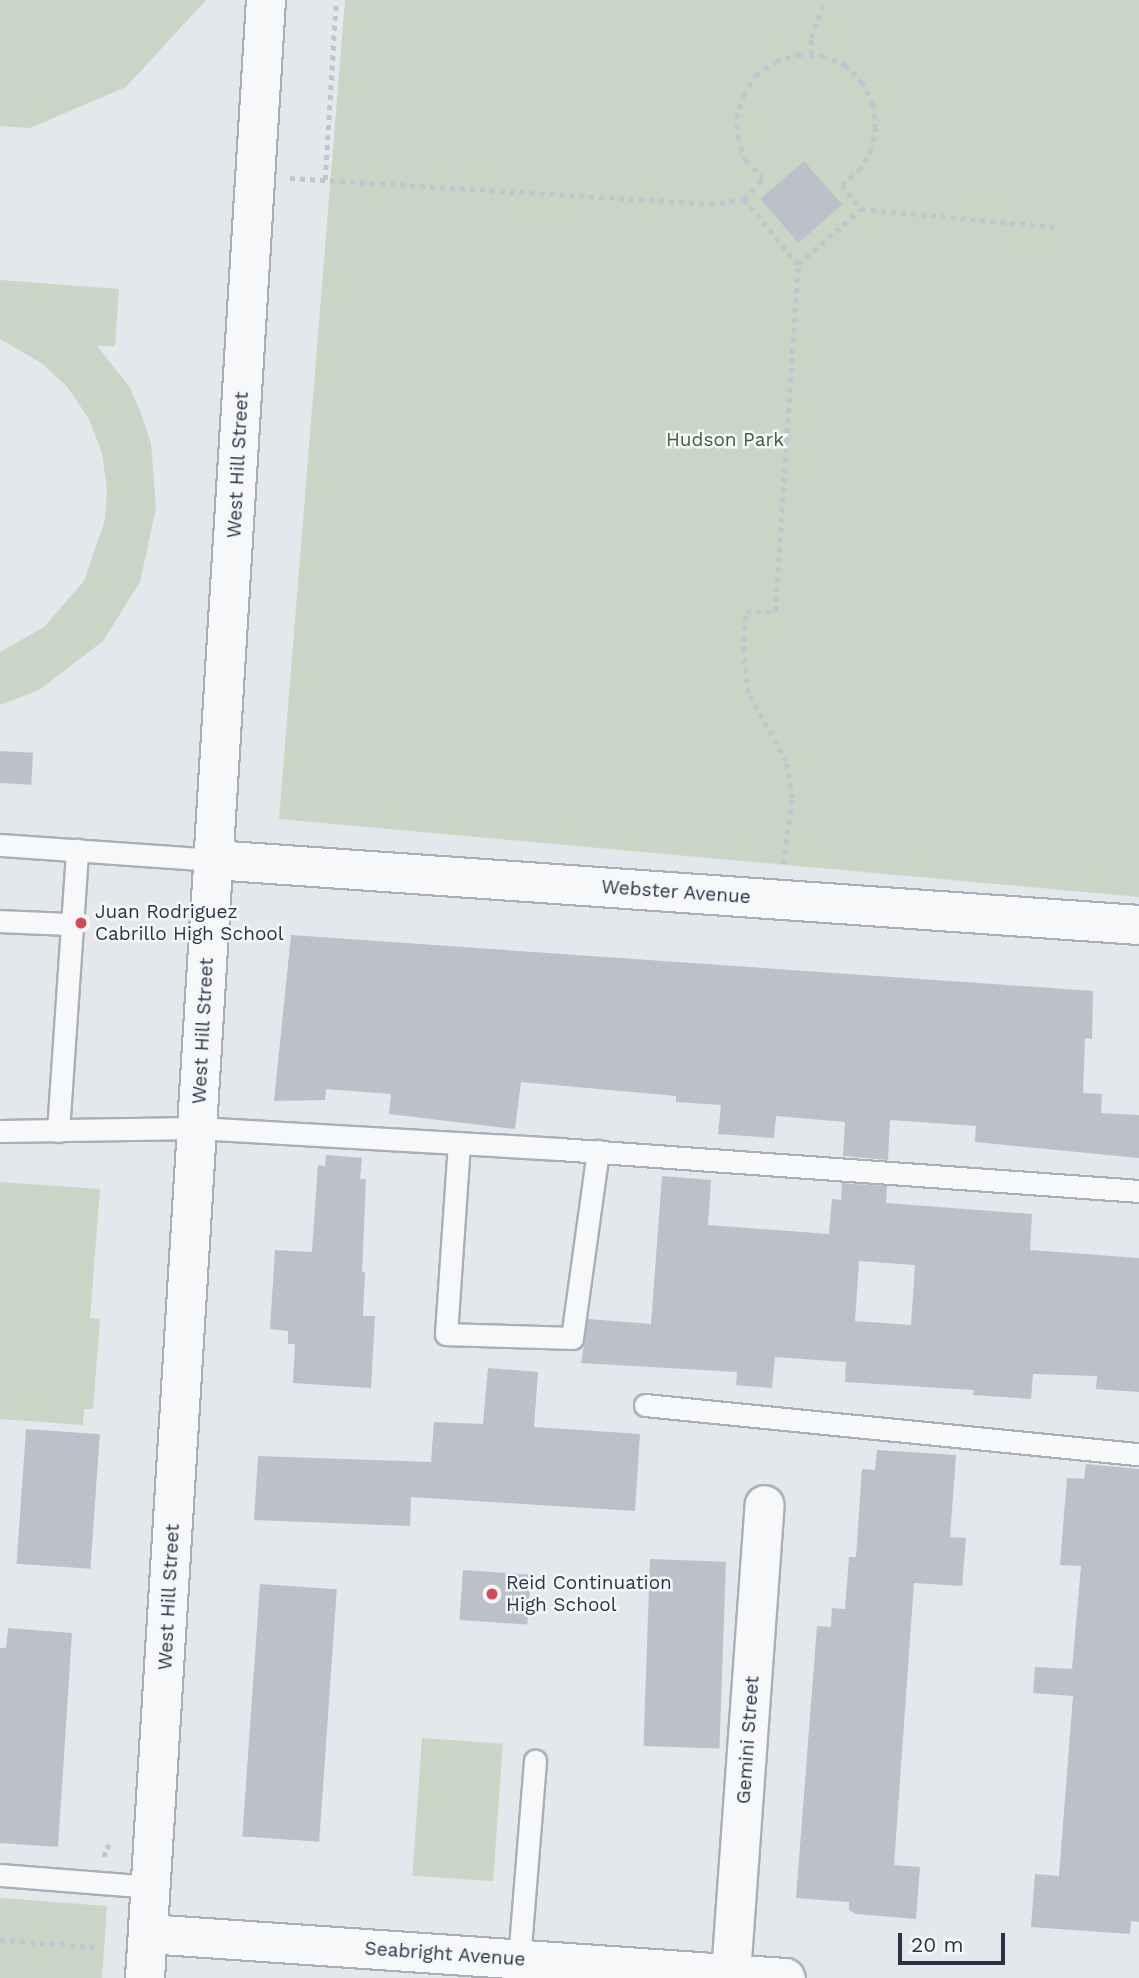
<!DOCTYPE html>
<html>
<head>
<meta charset="utf-8">
<style>
  body { margin:0 }
  #map { position:relative; width:1139px; height:1978px; overflow:hidden; background:#e4e7ec; font-family:"Work Sans",sans-serif }
  div>[style] { position:absolute }
  [style*='--x'] { left:calc(var(--x)*1px); top:calc(var(--y)*1px); width:calc(var(--w)*1px); rotate:calc(var(--a)*1deg) }
  .green>* { inset:0; background:#c9d6c5; transform-origin:0 0 }
  .building>* { inset:0; background:#bbc0ca; transform-origin:0 0 }
  .path>* { height:4.5px; margin-top:-2.25px; transform-origin:0; background:repeating-linear-gradient(90deg,#c2c5cb 0 5px,transparent 0 10px) }
  .roads { filter:drop-shadow(2px 0 #a9aeb7) drop-shadow(-2px 0 #a9aeb7) drop-shadow(0 2px #a9aeb7) drop-shadow(0 -2px #a9aeb7) }
  .lane>* { height:21px; margin:-10.5px; padding:0 10.5px; transform-origin:10.5px; border-radius:10.5px; background:#f7f8fa }
  .street>* { height:38px; margin:-19px; padding:0 19px; transform-origin:19px; border-radius:19px; background:#f7f8fa }
  .dots>* { width:19px; height:19px; translate:-50% -50%; box-sizing:border-box; border:4px solid #f4f6f9; border-radius:50% }
  span { translate:-50% -50%; white-space:nowrap; text-align:center; line-height:1.15; -webkit-text-stroke:5px #f4f6f9; paint-order:stroke }
  .park-label { font-size:19px; color:#3f6138 }
  .street-label { font-size:19px; color:#2b3445 }
  .poi-label { font-size:19px; color:#2b3445 }
  .left { translate:0 -50%; text-align:left }
  .scale { position:absolute; left:898px; top:1933px; width:107px; height:32px; box-sizing:border-box; border:4px solid #2b3445; border-top:0; padding-left:9px; font-size:21px; line-height:24px; white-space:nowrap; color:#2b3445; -webkit-text-stroke:5px #f4f6f9; paint-order:stroke }
</style>
</head>
<body>
<div id="map">
  <div class="green">
    <i style="clip-path:polygon(0 0,206px 0,126px 87px,30px 128px,0 126px)"></i>
    <i style="clip-path:polygon(345px 0,1139px 0,1139px 897px,279px 819px)"></i>
    <i style="clip-path:polygon(0 280px,119px 289px,115px 346px,97px 346px,129px 386px,141px 413px,151px 443px,156px 508px,140px 582px,103px 641px,39px 690px,0 705px,0 652px,44px 627px,84px 581px,105px 520px,107px 489px,102px 453px,89px 419px,68px 388px,43px 364px,0 339px)"></i>
    <i style="clip-path:polygon(0 1182px,100px 1189px,90px 1318px,100px 1319px,93px 1409px,84px 1409px,83px 1425px,0 1419px)"></i>
    <i style="left:422px;top:1738px;width:81px;height:138px;rotate:4deg"></i>
    <i style="clip-path:polygon(0 1898px,107px 1906px,102px 1978px,0 1978px)"></i>
  </div>
  <div class="building">
    <i style="left:804px;top:161px;width:58px;height:58px;rotate:49deg"></i>
    <i style="left:0;top:751px;width:33px;height:32px;rotate:3deg"></i>
    <i style="clip-path:polygon(291px 935px,1093px 991px,1092px 1039px,1085px 1038px,1083px 1093px,1102px 1094px,1101px 1113px,1139px 1115px,1139px 1158px,975px 1142px,976px 1126px,890px 1120px,888px 1160px,843px 1156px,845px 1122px,776px 1116px,774px 1138px,718px 1134px,721px 1105px,676px 1102px,676px 1096px,521px 1082px,515px 1129px,389px 1114px,391px 1094px,326px 1089px,325px 1100px,274px 1101px)"></i>
    <i style="clip-path:polygon(326px 1155px,362px 1158px,360px 1179px,366px 1179px,362px 1272px,365px 1272px,363px 1316px,375px 1316px,371px 1388px,293px 1383px,295px 1344px,288px 1344px,288px 1331px,270px 1329px,275px 1250px,312px 1252px,318px 1165px,325px 1166px)"></i>
    <i style="clip-path:polygon(evenodd,662px 1176px,711px 1180px,708px 1225px,829px 1234px,832px 1199px,841px 1200px,842px 1183px,887px 1186px,886px 1203px,1032px 1214px,1030px 1250px,1139px 1258px,1139px 1392px,1096px 1389px,1097px 1376px,1033px 1374px,1031px 1399px,973px 1395px,974px 1390px,845px 1382px,846px 1362px,775px 1357px,772px 1388px,736px 1385px,737px 1372px,581px 1363px,588px 1319px,651px 1324px,662px 1176px,859px 1261px,915px 1265px,911px 1325px,855px 1321px,859px 1261px)"></i>
    <i style="clip-path:polygon(488px 1368px,538px 1372px,534px 1427px,640px 1434px,635px 1511px,411px 1497px,410px 1526px,254px 1520px,258px 1456px,431px 1462px,434px 1422px,483px 1424px)"></i>
    <i style="left:26px;top:1429px;width:74px;height:135px;rotate:4deg"></i>
    <i style="clip-path:polygon(877px 1450px,956px 1455px,950px 1537px,966px 1538px,962px 1586px,914px 1583px,894px 1865px,920px 1867px,916px 1919px,856px 1914px,849px 1910px,849px 1902px,796px 1898px,817px 1626px,831px 1627px,832px 1608px,845px 1609px,849px 1557px,856px 1557px,862px 1469px,875px 1470px)"></i>
    <i style="clip-path:polygon(1086px 1464px,1139px 1469px,1139px 1922px,1131px 1921px,1130px 1934px,1031px 1927px,1035px 1874px,1059px 1876px,1073px 1696px,1033px 1693px,1035px 1667px,1072px 1669px,1081px 1566px,1060px 1565px,1067px 1478px,1084px 1479px)"></i>
    <i style="left:650px;top:1559px;width:76px;height:187px;rotate:2deg"></i>
    <i style="left:463px;top:1570px;width:68px;height:50px;rotate:4deg"></i>
    <i style="left:260px;top:1584px;width:77px;height:253px;rotate:4deg"></i>
    <i style="clip-path:polygon(8px 1628px,72px 1633px,58px 1847px,0 1843px,0 1648px,6px 1648px)"></i>
  </div>
  <div class="path">
    <i style="--x:811;--y:55;--w:17;--a:-90"></i>
    <i style="--x:811;--y:38;--w:40;--a:-69.8"></i>
    <i style="--x:290;--y:178;--w:421;--a:3.5"></i>
    <i style="--x:710;--y:204;--w:34;--a:-8"></i>
    <i style="--x:744;--y:199;--w:85;--a:50.3"></i>
    <i style="--x:798;--y:264;--w:84;--a:-41.1"></i>
    <i style="--x:861;--y:209;--w:194;--a:5.3"></i>
    <i style="--x:325;--y:180;--w:180;--a:-86.5"></i>
    <i style="--x:744;--y:199;--w:28;--a:-46"></i>
    <i style="--x:763;--y:179;--w:25;--a:-133"></i>
    <i style="--x:746;--y:161;--w:22;--a:-111"></i>
    <i style="--x:738;--y:140;--w:22;--a:-95"></i>
    <i style="--x:736;--y:118;--w:24;--a:-73"></i>
    <i style="--x:743;--y:95;--w:24;--a:-57"></i>
    <i style="--x:756;--y:75;--w:24;--a:-35"></i>
    <i style="--x:776;--y:61;--w:24;--a:-17"></i>
    <i style="--x:799;--y:54;--w:24;--a:5"></i>
    <i style="--x:823;--y:56;--w:24;--a:22"></i>
    <i style="--x:845;--y:65;--w:24;--a:45"></i>
    <i style="--x:862;--y:82;--w:25;--a:63"></i>
    <i style="--x:873;--y:104;--w:23;--a:83"></i>
    <i style="--x:876;--y:127;--w:22;--a:100"></i>
    <i style="--x:872;--y:149;--w:23;--a:119"></i>
    <i style="--x:861;--y:169;--w:25;--a:140"></i>
    <i style="--x:842;--y:185;--w:31;--a:52"></i>
    <i style="--x:783;--y:864;--w:67;--a:-82.2"></i>
    <i style="--x:792;--y:798;--w:36;--a:-99"></i>
    <i style="--x:786;--y:762;--w:79;--a:-118.8"></i>
    <i style="--x:748;--y:693;--w:42;--a:-96.8"></i>
    <i style="--x:743;--y:651;--w:39;--a:-86"></i>
    <i style="--x:746;--y:612;--w:29;--a:0"></i>
    <i style="--x:775;--y:612;--w:349;--a:-86.2"></i>
    <i style="--x:104;--y:1857;--w:11;--a:-80"></i>
    <i style="--x:106;--y:1846;--w:5;--a:11"></i>
    <i style="--x:0;--y:1940;--w:95;--a:4.2"></i>
  </div>
  <div class="roads">
    <div class="lane">
      <i style="--x:0;--y:845;--w:215;--a:4"></i>
      <i style="--x:0;--y:921;--w:71;--a:2.4"></i>
      <i style="--x:0;--y:1131;--w:197;--a:-0.9"></i>
      <i style="--x:197;--y:1128;--w:363;--a:3.3"></i>
      <i style="--x:559;--y:1149;--w:582;--a:4.14"></i>
      <i style="--x:58;--y:1131;--w:282;--a:-86.1"></i>
      <i style="--x:459;--y:1143;--w:191;--a:93.9"></i>
      <i style="--x:446;--y:1334;--w:126;--a:1.8"></i>
      <i style="--x:572;--y:1338;--w:189;--a:-82.1"></i>
      <i style="--x:645;--y:1405;--w:496;--a:5.7"></i>
      <i style="--x:0;--y:1875;--w:151;--a:4.5"></i>
      <i style="--x:519;--y:1960;--w:200;--a:-85.4"></i>
    </div>
    <div class="street">
      <i style="--x:214;--y:860;--w:927;--a:4.02"></i>
      <i style="--x:148;--y:1934;--w:639;--a:3.95"></i>
      <i style="--x:731;--y:1974;--w:470;--a:-85.9"></i>
      <i style="--x:145;--y:1978;--w:1982;--a:-86.5"></i>
    </div>
  </div>
  <div class="dots">
    <i style="left:81px;top:923px;background:#d1495b"></i>
    <i style="left:492px;top:1594px;background:#d1495b"></i>
  </div>
  <div class="park-label">
    <span style="left:725px;top:440px">Hudson Park</span>
  </div>
  <div class="street-label">
    <span style="left:238px;top:465px;rotate:-87deg">West Hill Street</span>
    <span style="left:676px;top:892px;rotate:4deg">Webster Avenue</span>
    <span style="left:203px;top:1031px;rotate:-87deg">West Hill Street</span>
    <span style="left:169px;top:1597px;rotate:-87deg">West Hill Street</span>
    <span style="left:748px;top:1740px;rotate:-86deg">Gemini Street</span>
    <span style="left:445px;top:1954px;rotate:4deg">Seabright Avenue</span>
  </div>
  <div class="poi-label">
    <span class="left" style="left:95px;top:923px">Juan Rodriguez<br>Cabrillo High School</span>
    <span class="left" style="left:506px;top:1594px">Reid Continuation<br>High School</span>
  </div>
  <div class="scale">20 m</div>
</div>
</body>
</html>
